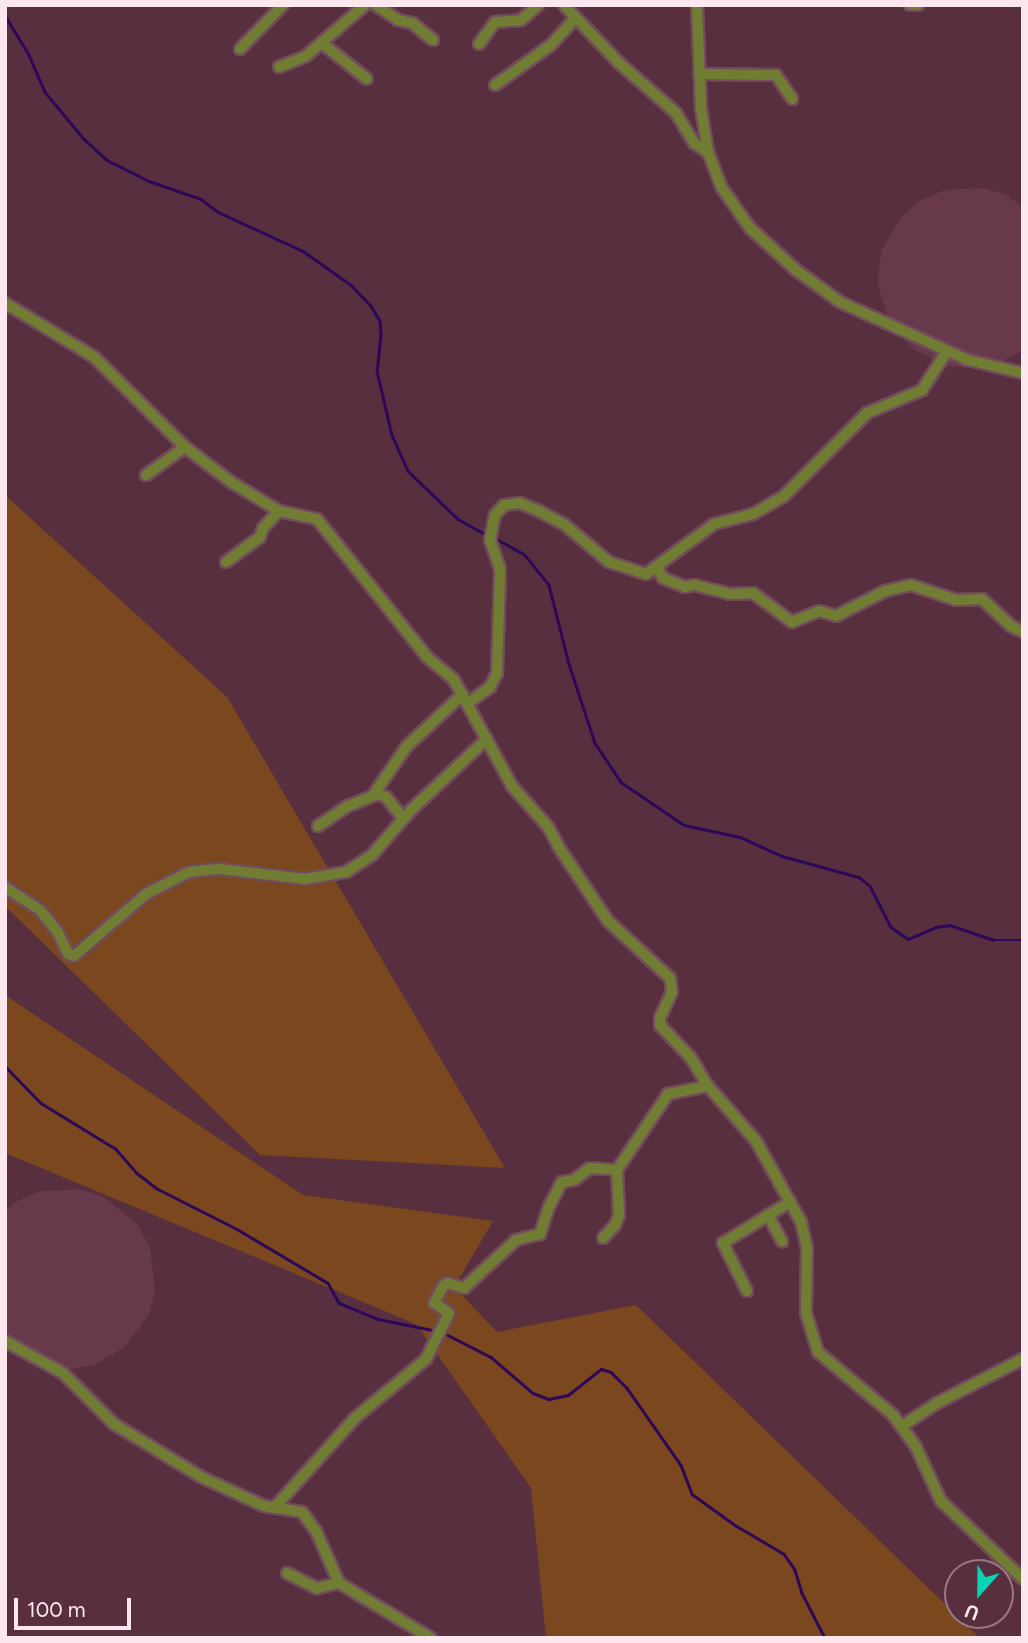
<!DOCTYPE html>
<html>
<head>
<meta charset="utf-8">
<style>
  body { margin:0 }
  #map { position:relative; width:1028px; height:1643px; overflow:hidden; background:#582f3f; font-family:Figtree,sans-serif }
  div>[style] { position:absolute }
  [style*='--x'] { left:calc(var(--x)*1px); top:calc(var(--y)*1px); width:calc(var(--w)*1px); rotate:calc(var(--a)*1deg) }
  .built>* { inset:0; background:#68394a }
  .green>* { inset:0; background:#7b471e }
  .stream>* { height:2.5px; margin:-1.25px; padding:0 1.25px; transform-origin:1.25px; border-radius:1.25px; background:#2d0858 }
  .roads { filter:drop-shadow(2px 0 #724c5b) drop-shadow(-2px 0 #724c5b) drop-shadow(0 2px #724c5b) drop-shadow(0 -2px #724c5b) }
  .minor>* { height:10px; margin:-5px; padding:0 5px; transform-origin:5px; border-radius:5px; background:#727d34 }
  span { translate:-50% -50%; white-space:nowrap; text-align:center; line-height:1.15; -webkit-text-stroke:7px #582f3f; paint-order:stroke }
  .frame { position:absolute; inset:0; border:7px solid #fde7ee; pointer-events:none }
  .north { position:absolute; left:944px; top:1559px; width:70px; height:70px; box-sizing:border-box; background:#582f3f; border:2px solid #9a7985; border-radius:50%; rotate:201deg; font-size:19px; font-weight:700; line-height:28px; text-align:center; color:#fde7ee }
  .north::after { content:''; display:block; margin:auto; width:24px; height:32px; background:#09d5b5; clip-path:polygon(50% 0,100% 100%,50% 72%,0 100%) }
  .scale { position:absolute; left:14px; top:1598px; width:117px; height:32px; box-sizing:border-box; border:4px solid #fde7ee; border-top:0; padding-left:9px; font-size:21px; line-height:24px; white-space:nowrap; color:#fde7ee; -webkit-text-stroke:5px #582f3f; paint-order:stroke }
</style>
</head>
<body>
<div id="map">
  <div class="built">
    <i style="clip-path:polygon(983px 188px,1007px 195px,1023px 208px,1023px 350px,998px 364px,975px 368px,947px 366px,913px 349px,888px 319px,877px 281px,882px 249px,902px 216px,921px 200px,945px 190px)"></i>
    <i style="clip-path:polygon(79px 1189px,104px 1197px,137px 1224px,150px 1247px,155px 1290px,149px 1314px,125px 1347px,94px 1365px,71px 1369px,43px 1367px,5px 1346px,5px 1211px,17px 1201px,41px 1191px)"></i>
  </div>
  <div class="green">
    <i style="clip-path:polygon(5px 495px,227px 697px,505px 1168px,260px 1155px,5px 906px)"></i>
    <i style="clip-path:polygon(5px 995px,303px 1195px,493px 1221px,454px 1287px,497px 1332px,636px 1305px,980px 1638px,546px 1638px,531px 1488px,416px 1324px,5px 1153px)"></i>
  </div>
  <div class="stream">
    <i style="--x:5;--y:15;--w:47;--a:59"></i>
    <i style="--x:29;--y:55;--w:40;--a:66.6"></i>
    <i style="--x:45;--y:92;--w:61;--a:50.3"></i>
    <i style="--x:84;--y:139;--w:31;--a:42"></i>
    <i style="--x:107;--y:160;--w:47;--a:26.6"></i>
    <i style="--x:149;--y:181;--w:55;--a:19.1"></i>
    <i style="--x:201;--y:199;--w:21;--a:37"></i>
    <i style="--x:218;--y:212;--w:94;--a:24.6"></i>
    <i style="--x:303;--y:251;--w:59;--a:35.3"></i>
    <i style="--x:351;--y:285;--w:30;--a:46"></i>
    <i style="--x:372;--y:307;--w:16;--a:60"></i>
    <i style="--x:380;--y:321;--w:14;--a:86"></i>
    <i style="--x:381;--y:335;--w:36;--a:96"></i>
    <i style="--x:377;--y:371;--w:66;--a:76.8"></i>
    <i style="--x:392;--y:435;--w:39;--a:66"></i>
    <i style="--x:408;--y:471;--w:69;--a:43.8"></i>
    <i style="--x:458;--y:519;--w:33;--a:29"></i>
    <i style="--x:493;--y:537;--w:35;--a:29"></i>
    <i style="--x:524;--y:554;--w:40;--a:51"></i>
    <i style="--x:549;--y:585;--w:81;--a:75.8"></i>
    <i style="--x:569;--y:664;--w:83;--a:71.8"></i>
    <i style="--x:595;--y:743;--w:47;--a:56.3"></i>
    <i style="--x:621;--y:782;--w:76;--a:34.3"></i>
    <i style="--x:684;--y:825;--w:57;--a:12.1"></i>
    <i style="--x:740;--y:837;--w:46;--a:24.3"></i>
    <i style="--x:782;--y:856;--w:80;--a:15.3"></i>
    <i style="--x:859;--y:877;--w:14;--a:39"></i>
    <i style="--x:870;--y:886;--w:46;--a:62.9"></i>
    <i style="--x:891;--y:927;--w:21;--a:35"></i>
    <i style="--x:908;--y:939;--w:30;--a:-23"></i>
    <i style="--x:936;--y:927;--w:14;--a:-8"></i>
    <i style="--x:950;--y:925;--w:46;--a:18.8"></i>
    <i style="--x:994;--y:940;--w:29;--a:0"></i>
    <i style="--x:5;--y:1066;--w:52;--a:45.8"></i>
    <i style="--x:41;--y:1103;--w:88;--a:31.5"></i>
    <i style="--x:116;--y:1149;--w:32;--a:49"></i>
    <i style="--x:137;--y:1173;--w:24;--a:38"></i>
    <i style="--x:156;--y:1188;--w:91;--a:26.8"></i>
    <i style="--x:237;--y:1229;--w:106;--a:30.7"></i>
    <i style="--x:328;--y:1283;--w:23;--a:61"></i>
    <i style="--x:339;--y:1303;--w:42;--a:22.3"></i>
    <i style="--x:378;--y:1319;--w:60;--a:11.5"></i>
    <i style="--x:444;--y:1333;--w:53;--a:27.1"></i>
    <i style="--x:491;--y:1357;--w:55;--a:40.6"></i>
    <i style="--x:533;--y:1393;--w:17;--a:21"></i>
    <i style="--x:549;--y:1399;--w:19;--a:-12"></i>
    <i style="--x:568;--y:1395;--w:42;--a:-38.2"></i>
    <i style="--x:601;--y:1369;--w:10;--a:17"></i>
    <i style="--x:611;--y:1372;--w:23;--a:45"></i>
    <i style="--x:627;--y:1388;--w:94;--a:55"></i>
    <i style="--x:681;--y:1465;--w:31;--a:69"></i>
    <i style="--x:692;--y:1494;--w:53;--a:35.8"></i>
    <i style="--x:735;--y:1525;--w:57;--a:30.6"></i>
    <i style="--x:784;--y:1554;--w:19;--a:55"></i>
    <i style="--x:795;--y:1570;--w:24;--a:73"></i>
    <i style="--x:802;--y:1593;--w:51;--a:62.9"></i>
  </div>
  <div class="roads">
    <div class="minor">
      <i style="--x:376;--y:5;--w:27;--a:34"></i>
      <i style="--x:398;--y:20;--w:14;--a:12"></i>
      <i style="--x:412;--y:23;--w:27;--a:39"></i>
      <i style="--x:564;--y:5;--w:79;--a:46.5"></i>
      <i style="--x:618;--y:62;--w:77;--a:41.3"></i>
      <i style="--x:676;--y:113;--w:35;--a:59"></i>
      <i style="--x:694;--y:143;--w:17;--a:33"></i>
      <i style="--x:697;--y:5;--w:103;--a:87.8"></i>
      <i style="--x:701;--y:108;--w:45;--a:81"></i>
      <i style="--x:708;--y:152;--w:39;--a:69"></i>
      <i style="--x:722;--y:188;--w:49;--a:55"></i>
      <i style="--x:750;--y:228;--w:62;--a:42.4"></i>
      <i style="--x:796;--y:270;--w:54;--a:36"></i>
      <i style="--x:840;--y:302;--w:141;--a:24.4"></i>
      <i style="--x:968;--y:360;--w:57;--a:13.3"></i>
      <i style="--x:910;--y:5;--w:8;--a:0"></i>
      <i style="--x:323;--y:44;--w:56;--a:38.5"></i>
      <i style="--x:479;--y:44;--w:27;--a:-54"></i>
      <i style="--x:495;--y:22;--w:26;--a:-4"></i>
      <i style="--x:521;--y:20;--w:23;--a:-41"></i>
      <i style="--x:240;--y:49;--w:62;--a:-45.7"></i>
      <i style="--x:279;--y:67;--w:29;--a:-22"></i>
      <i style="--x:306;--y:56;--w:78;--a:-40.8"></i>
      <i style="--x:701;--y:74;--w:75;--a:0.8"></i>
      <i style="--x:776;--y:75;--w:29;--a:56"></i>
      <i style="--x:495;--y:85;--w:69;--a:-35.5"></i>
      <i style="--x:551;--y:45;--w:36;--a:-48"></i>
      <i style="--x:5;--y:303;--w:104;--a:31.2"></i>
      <i style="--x:94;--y:357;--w:128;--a:44.7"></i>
      <i style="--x:185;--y:447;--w:58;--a:37.3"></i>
      <i style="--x:231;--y:482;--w:56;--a:31.1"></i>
      <i style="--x:279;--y:511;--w:39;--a:12"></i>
      <i style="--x:317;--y:519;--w:176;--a:51.4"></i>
      <i style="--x:427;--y:657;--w:35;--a:40"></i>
      <i style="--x:454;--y:680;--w:121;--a:61.3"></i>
      <i style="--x:512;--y:786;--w:56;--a:48.6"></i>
      <i style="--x:549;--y:828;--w:20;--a:63"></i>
      <i style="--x:558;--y:846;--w:90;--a:56.3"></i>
      <i style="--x:608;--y:921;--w:84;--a:42.6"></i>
      <i style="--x:670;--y:978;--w:14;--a:82"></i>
      <i style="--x:672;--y:992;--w:29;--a:115"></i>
      <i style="--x:660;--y:1018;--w:7;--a:90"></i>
      <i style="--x:660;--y:1025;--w:45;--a:46.8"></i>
      <i style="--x:691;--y:1058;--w:33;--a:59"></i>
      <i style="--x:708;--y:1086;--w:73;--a:48.9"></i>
      <i style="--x:756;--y:1141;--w:93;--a:60.9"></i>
      <i style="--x:801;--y:1222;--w:27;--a:77"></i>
      <i style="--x:807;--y:1248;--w:65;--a:90.9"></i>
      <i style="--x:806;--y:1313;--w:41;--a:72.9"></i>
      <i style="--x:818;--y:1352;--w:98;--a:40"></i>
      <i style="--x:893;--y:1415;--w:39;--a:54"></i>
      <i style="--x:916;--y:1447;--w:60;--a:65.2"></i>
      <i style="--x:941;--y:1501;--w:113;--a:43.6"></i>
      <i style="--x:146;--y:475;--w:48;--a:-35.7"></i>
      <i style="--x:226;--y:562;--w:42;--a:-36.3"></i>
      <i style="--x:260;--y:537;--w:9;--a:-72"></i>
      <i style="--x:263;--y:528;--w:23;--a:-47"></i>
      <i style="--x:657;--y:568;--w:12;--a:59"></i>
      <i style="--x:663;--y:578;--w:24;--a:22"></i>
      <i style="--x:685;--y:587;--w:9;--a:-13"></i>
      <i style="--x:694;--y:585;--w:36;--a:14"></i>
      <i style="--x:729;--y:594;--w:24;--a:-2"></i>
      <i style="--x:753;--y:593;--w:49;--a:36.6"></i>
      <i style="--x:792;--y:622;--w:29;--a:-22"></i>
      <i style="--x:819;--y:611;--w:18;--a:16"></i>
      <i style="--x:836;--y:616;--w:55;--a:-27"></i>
      <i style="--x:885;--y:591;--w:27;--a:-13"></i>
      <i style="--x:911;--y:585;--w:47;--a:18.4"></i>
      <i style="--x:956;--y:600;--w:26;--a:-2"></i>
      <i style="--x:982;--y:599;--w:40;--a:43"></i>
      <i style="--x:1011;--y:626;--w:13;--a:27"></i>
      <i style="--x:468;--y:703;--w:27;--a:-36"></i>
      <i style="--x:490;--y:687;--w:16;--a:-63"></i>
      <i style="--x:497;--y:673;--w:104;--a:-88.3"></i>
      <i style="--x:500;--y:569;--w:31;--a:-109"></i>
      <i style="--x:490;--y:540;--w:25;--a:-79"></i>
      <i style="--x:495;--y:515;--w:13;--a:-48"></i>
      <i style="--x:504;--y:505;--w:16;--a:-7"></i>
      <i style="--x:520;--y:503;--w:21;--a:23"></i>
      <i style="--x:539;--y:511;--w:30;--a:28"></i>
      <i style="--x:565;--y:525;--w:57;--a:40.1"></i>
      <i style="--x:609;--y:562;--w:39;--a:18"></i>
      <i style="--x:646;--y:574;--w:84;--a:-36.3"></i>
      <i style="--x:714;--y:524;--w:40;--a:-14.4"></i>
      <i style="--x:753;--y:514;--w:34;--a:-30"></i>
      <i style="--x:783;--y:497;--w:119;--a:-45"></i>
      <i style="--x:867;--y:413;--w:60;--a:-22.7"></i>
      <i style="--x:922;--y:390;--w:46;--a:-57.3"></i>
      <i style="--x:374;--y:794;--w:58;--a:-55.5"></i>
      <i style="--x:407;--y:746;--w:76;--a:-42.9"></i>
      <i style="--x:318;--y:826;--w:36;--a:-34"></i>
      <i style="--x:348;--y:806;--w:31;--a:-22"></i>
      <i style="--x:377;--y:794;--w:9;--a:18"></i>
      <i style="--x:386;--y:797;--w:27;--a:51"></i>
      <i style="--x:5;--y:887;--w:42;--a:33.3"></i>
      <i style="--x:40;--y:910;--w:27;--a:51"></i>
      <i style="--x:57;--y:931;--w:25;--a:64"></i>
      <i style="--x:68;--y:954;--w:6;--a:18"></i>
      <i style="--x:74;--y:956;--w:95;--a:-40.7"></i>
      <i style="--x:146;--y:894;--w:48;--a:-27.1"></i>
      <i style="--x:189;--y:872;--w:31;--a:-6"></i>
      <i style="--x:220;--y:869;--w:86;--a:6.7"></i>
      <i style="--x:305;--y:879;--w:42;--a:-9.7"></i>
      <i style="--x:346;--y:872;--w:31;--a:-33"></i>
      <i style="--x:372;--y:855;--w:60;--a:-49.1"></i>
      <i style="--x:411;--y:810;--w:104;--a:-43.1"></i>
      <i style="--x:768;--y:1215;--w:30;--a:62"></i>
      <i style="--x:603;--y:1238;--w:18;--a:-47"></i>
      <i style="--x:615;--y:1225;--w:11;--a:-68"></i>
      <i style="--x:619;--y:1215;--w:45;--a:-92.5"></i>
      <i style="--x:747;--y:1291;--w:54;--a:-116.6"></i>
      <i style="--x:723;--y:1243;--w:79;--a:-31.5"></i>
      <i style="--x:5;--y:1341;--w:66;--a:28.9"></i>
      <i style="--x:63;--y:1373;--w:72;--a:45"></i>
      <i style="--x:114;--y:1424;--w:102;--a:31.3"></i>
      <i style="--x:201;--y:1477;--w:69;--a:24.7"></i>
      <i style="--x:264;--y:1506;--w:38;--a:9"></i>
      <i style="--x:302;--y:1512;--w:24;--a:54"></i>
      <i style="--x:316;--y:1531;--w:57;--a:66.1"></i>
      <i style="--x:339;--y:1583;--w:107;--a:30.9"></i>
      <i style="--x:902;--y:1426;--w:42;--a:-33.3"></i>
      <i style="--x:937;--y:1403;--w:97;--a:-27.1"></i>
      <i style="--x:274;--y:1508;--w:121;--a:-48"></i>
      <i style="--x:355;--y:1418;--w:92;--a:-39.7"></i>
      <i style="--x:426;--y:1359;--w:51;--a:-63.4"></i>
      <i style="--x:449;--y:1313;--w:18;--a:-146"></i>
      <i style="--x:434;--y:1303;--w:19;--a:-62"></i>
      <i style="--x:443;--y:1286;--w:5;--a:-37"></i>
      <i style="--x:447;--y:1283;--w:18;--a:16"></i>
      <i style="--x:464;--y:1288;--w:71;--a:-42.7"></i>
      <i style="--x:516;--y:1240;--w:25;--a:-14"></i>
      <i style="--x:540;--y:1234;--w:28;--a:-72"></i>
      <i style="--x:549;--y:1207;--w:28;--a:-63"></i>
      <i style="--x:562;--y:1182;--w:12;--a:-9"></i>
      <i style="--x:574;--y:1180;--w:20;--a:-37"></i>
      <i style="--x:590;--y:1168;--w:27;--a:4"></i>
      <i style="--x:617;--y:1170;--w:92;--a:-56.1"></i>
      <i style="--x:668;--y:1094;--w:41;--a:-11.3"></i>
      <i style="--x:287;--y:1573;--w:34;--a:27"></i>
      <i style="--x:317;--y:1588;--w:23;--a:-13"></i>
    </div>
  </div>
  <div class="frame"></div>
  <div class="north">U</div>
  <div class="scale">100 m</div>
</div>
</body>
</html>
